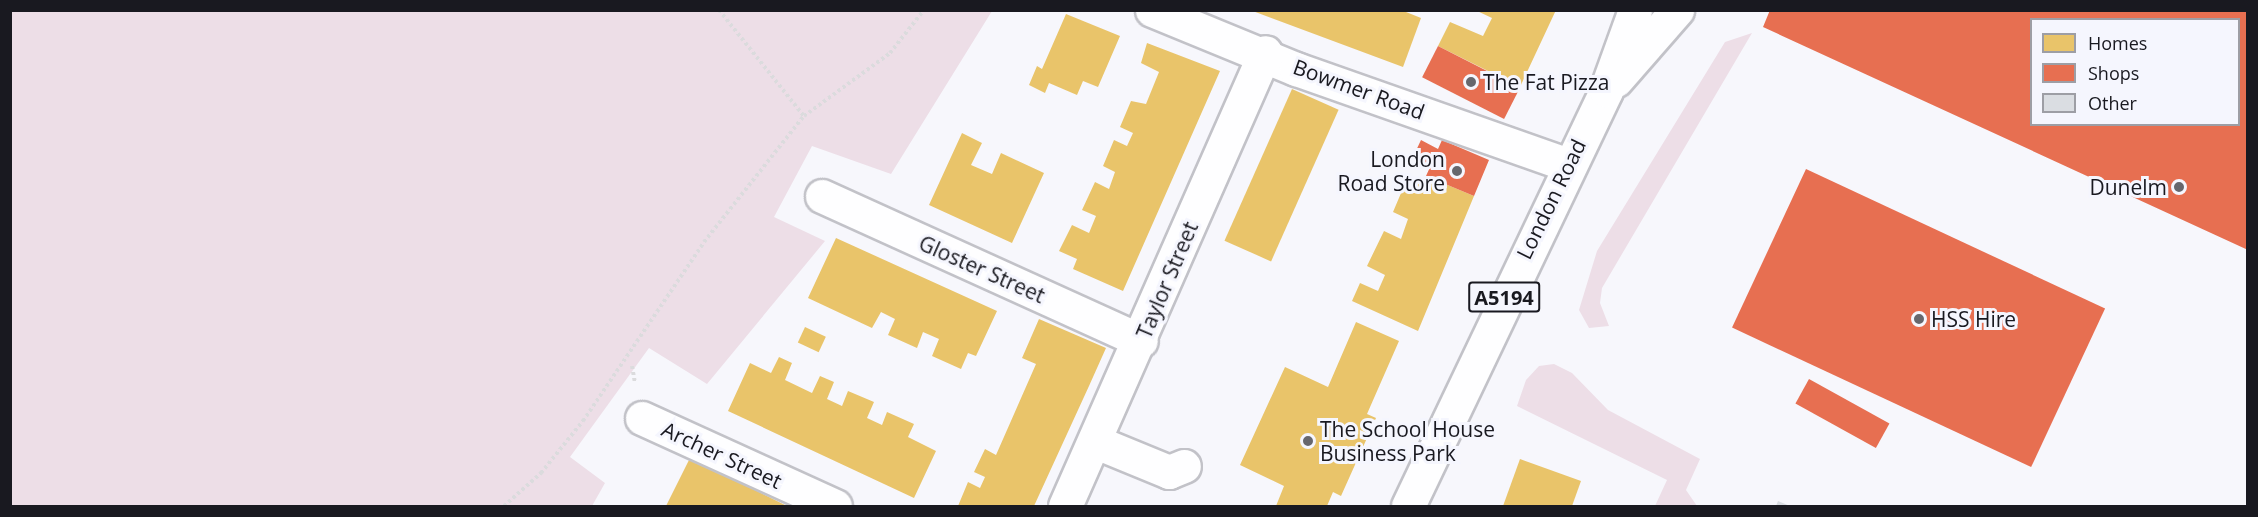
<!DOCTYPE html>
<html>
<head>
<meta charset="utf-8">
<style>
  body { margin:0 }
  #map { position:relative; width:2258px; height:517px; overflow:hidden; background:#f7f7fc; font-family:"Open Sans",sans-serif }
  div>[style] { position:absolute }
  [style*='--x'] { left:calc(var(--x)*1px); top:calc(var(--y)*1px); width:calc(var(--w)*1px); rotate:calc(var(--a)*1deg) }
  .green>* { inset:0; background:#eddee7 }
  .homes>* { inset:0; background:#e9c46a; transform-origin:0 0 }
  .shops>* { inset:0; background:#e76f51; transform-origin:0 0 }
  .building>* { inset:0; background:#dadde2 }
  .path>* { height:4px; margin-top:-2px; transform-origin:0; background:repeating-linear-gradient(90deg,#dbdbdd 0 3px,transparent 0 6px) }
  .roads { filter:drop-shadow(2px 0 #c2c2c8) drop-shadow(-2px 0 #c2c2c8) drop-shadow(0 2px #c2c2c8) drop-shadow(0 -2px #c2c2c8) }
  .minor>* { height:33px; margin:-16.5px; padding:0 16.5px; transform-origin:16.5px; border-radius:16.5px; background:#fefeff }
  .major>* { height:33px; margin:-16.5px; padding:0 16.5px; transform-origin:16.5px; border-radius:16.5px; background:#fefeff }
  .dots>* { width:16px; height:16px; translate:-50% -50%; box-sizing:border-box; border:3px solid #f5f6fe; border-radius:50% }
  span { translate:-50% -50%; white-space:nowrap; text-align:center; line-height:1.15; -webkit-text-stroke:6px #f5f6fe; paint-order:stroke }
  .shield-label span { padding:2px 4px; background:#f5f6fe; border:2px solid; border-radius:4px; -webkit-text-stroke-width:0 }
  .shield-label { font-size:20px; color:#191920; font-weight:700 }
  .poi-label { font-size:21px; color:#191920 }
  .left { translate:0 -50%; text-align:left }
  .right { translate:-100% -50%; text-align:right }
  .street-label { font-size:21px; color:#191920 }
  .frame { position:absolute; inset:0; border:12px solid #191920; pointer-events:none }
  .legend { position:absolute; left:2030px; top:18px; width:210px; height:108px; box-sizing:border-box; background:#f5f6fe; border:2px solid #9d9ea5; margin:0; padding:8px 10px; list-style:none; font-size:18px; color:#191920 }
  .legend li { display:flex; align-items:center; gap:12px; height:30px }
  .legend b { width:30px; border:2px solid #9d9ea5 }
</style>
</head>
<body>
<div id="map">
  <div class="green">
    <i style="clip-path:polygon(10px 11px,11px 10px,992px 11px,891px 174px,812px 146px,774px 217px,825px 241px,707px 384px,649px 348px,570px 457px,605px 483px,592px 506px,11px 506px)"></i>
    <i style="clip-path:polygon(1752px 33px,1602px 288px,1600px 303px,1609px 326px,1589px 328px,1579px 310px,1597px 251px,1725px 42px)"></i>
    <i style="clip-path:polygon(1554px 364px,1572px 373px,1608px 410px,1700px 459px,1686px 490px,1697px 506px,1655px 506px,1667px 480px,1517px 406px,1526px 380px,1539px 366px)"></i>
  </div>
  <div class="homes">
    <i style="clip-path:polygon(1250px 10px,1401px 10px,1421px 18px,1403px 67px)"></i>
    <i style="clip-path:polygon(1475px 10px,1556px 10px,1520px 87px,1438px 46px,1450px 22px,1483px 36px,1492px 18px)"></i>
    <i style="clip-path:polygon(1066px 14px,1120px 36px,1098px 87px,1083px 81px,1077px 95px,1049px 83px,1045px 93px,1029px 85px,1037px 66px,1042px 69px)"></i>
    <i style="clip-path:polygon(1147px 43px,1220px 71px,1123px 291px,1073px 269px,1077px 259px,1059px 251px,1072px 225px,1089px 233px,1096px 216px,1082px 210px,1095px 182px,1109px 189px,1115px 172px,1103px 166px,1114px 140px,1127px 146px,1133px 133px,1120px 127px,1131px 101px,1146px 104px,1159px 72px,1141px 63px)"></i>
    <i style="left:1292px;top:89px;width:51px;height:166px;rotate:24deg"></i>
    <i style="clip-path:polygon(962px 133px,982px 143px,971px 165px,992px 174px,1001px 153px,1044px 173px,1012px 243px,929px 205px)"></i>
    <i style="clip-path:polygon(1426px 176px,1474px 196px,1418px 331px,1352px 301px,1360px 283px,1378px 291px,1385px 275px,1367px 266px,1384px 231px,1401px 239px,1408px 219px,1393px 212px,1407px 179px,1423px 186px)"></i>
    <i style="clip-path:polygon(836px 238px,997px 311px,976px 356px,968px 353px,961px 369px,932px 356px,939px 339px,923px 332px,917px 348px,888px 335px,895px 319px,881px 312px,872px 328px,808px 298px)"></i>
    <i style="clip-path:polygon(1039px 319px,1106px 348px,1089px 386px,1034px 506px,958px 506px,968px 482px,980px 488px,985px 477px,974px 472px,985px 449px,996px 455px,1036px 364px,1022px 358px)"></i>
    <i style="clip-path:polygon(1356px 322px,1399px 341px,1367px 414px,1376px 418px,1341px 496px,1333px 492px,1327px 506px,1276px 506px,1284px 486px,1240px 465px,1285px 367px,1328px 387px)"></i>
    <i style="left:805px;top:327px;width:23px;height:17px;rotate:25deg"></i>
    <i style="clip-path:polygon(779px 357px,792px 363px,785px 380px,812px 393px,820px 376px,834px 382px,827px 399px,842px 406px,848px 391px,874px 402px,867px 418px,882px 425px,887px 412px,914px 424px,908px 437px,936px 451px,914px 498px,728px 411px,750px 363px,771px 373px)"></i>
    <i style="clip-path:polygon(690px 458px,711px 468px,787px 506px,666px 506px)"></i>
    <i style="clip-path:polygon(1520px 459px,1581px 481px,1572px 506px,1503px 506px)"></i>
  </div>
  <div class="shops">
    <i style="clip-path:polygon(evenodd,1770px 10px,2248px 10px,2248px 250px,1763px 27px,1770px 10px,2032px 20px,2238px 20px,2238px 124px,2032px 124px,2032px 20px)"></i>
    <i style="left:1438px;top:46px;width:92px;height:35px;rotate:27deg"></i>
    <i style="clip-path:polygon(1421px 140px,1438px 149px,1442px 140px,1489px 160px,1474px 196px,1426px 176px,1431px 165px,1413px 157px)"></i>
    <i style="left:1806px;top:169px;width:330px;height:175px;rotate:25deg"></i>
    <i style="left:1809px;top:379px;width:92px;height:28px;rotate:29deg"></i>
  </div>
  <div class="building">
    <i style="clip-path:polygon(1778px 501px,1790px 506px,1776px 506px)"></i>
  </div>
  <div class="path">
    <i style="--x:719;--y:10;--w:136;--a:51.3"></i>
    <i style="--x:632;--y:366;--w:17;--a:80"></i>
    <i style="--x:504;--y:506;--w:50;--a:-41.7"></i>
    <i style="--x:541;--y:473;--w:67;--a:-51.1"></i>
    <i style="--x:583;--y:421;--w:216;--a:-55.9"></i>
    <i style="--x:704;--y:242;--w:161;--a:-51.6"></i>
    <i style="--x:804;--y:116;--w:107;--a:-36.2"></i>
    <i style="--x:890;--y:53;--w:55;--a:-51.7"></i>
  </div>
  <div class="roads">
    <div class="minor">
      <i style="--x:1152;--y:10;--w:156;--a:22.3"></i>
      <i style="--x:1296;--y:69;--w:286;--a:19.4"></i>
      <i style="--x:822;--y:196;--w:350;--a:24.4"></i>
      <i style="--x:642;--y:418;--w:212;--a:24.5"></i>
      <i style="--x:1096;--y:442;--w:79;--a:22.3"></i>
      <i style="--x:1169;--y:472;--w:16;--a:-22"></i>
      <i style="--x:1065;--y:506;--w:496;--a:-66.2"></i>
    </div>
    <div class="major">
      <i style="--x:1616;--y:80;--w:93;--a:-48.9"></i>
      <i style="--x:1408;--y:506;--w:461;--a:-64.5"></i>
      <i style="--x:1606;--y:90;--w:85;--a:-70.1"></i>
    </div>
  </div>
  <div class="dots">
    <i style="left:1471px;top:82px;background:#67676d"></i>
    <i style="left:1457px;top:171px;background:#67676d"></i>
    <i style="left:2179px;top:187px;background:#67676d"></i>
    <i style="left:1919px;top:319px;background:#67676d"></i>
    <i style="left:1308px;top:441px;background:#67676d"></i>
  </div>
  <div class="shield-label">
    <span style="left:1504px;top:297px">A5194</span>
  </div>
  <div class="poi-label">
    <span class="left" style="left:1483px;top:82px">The Fat Pizza</span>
    <span class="right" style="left:1445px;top:171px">London<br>Road Store</span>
    <span class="right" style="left:2167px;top:187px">Dunelm</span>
    <span class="left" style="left:1931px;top:319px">HSS Hire</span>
    <span class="left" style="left:1320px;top:441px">The School House<br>Business Park</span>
  </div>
  <div class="street-label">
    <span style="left:1359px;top:89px;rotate:20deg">Bowmer Road</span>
    <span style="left:1551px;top:199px;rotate:-64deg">London Road</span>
    <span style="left:982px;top:269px;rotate:24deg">Gloster Street</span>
    <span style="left:1167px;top:280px;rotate:-67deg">Taylor Street</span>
    <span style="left:722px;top:455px;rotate:25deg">Archer Street</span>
  </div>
  <div class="frame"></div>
  <ul class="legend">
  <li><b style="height:16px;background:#e9c46a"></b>Homes</li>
  <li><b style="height:16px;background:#e76f51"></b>Shops</li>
  <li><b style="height:16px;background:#dadde2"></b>Other</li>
  </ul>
</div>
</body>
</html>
